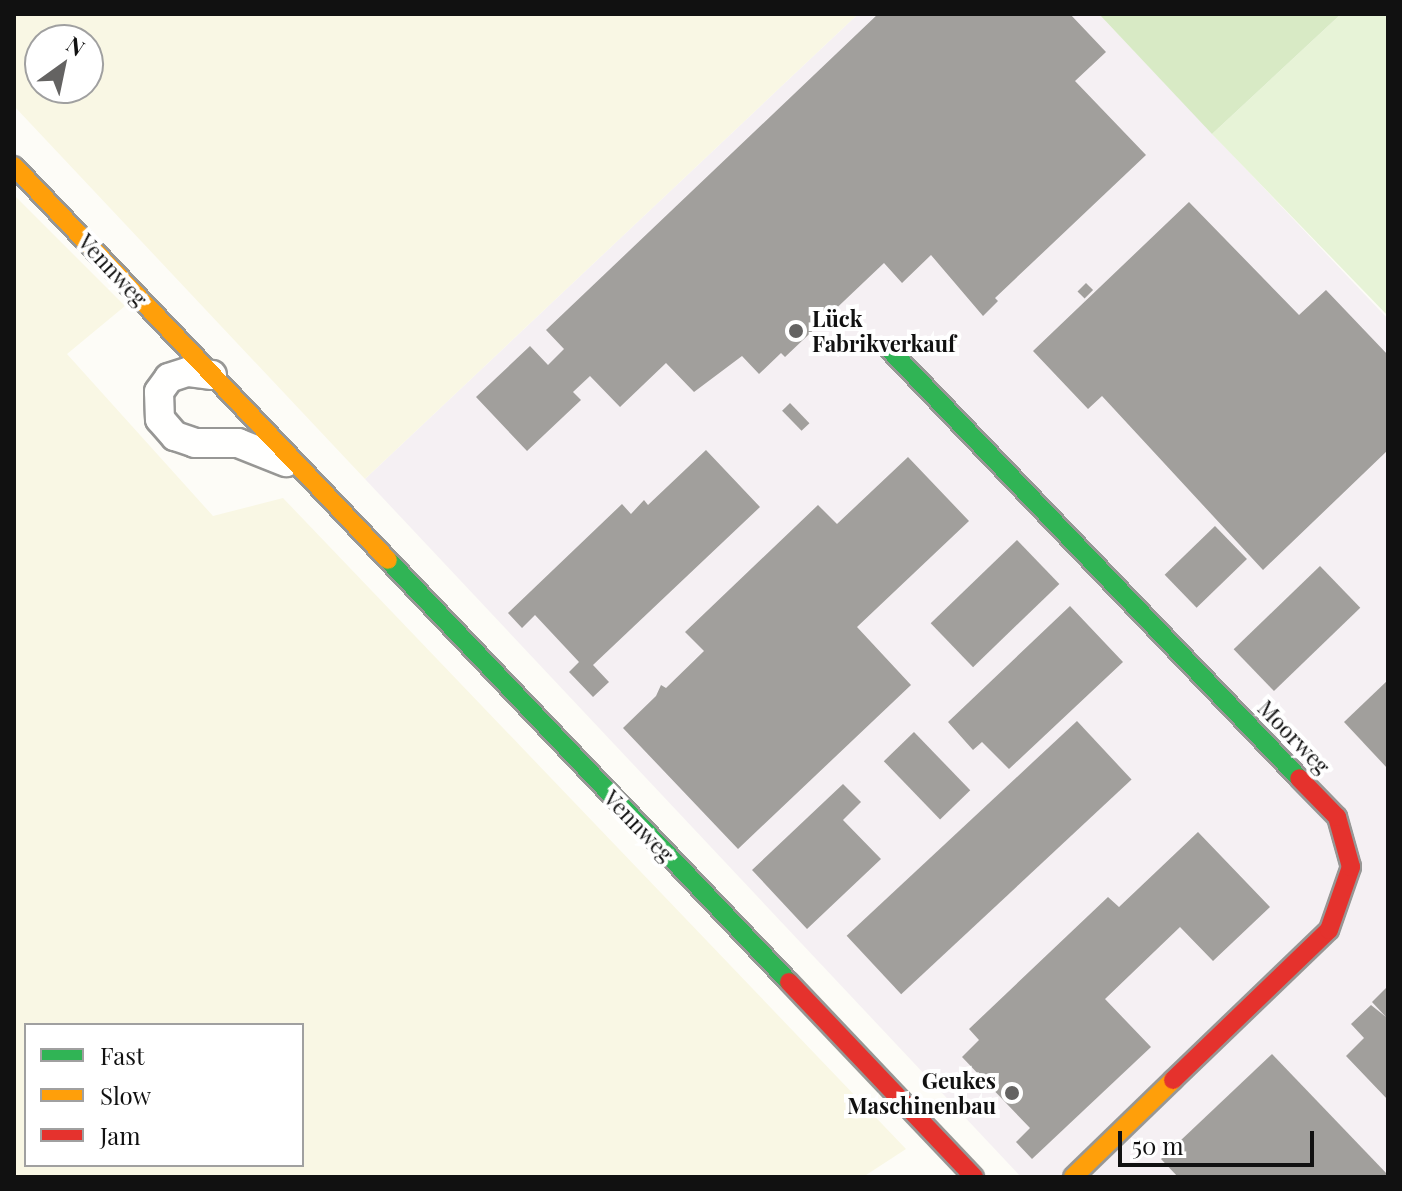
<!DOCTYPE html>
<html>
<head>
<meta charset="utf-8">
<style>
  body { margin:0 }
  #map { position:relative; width:1402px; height:1191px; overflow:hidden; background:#fdfcf7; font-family:"Playfair Display",serif }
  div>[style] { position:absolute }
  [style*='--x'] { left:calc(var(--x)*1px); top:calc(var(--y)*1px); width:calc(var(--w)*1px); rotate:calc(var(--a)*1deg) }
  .industrial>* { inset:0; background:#f5f0f3 }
  .farmland>* { inset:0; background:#f9f7e4 }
  .green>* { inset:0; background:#e7f3d7 }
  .forest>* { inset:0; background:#d8eac5 }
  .building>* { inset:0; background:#a19f9c; transform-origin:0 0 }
  .roads { filter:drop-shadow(2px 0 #979795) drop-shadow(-2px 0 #979795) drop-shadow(0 2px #979795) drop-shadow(0 -2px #979795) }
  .street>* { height:28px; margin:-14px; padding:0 14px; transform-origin:14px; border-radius:14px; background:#fffffe }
  .fast>* { height:18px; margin:-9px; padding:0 9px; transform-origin:9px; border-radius:9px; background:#30b455 }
  .slow>* { height:18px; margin:-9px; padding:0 9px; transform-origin:9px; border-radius:9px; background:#ff9f0a }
  .jam>* { height:18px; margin:-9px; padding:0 9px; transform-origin:9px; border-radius:9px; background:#e5322d }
  .dots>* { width:22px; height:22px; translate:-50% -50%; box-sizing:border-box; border:4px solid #fff; border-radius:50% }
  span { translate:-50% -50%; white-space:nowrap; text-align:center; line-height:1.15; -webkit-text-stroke:8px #fff; paint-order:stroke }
  .street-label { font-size:22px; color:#111 }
  .poi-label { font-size:22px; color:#111; font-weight:700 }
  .left { translate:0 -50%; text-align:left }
  .right { translate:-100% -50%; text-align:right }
  .frame { position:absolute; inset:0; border:16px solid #111; pointer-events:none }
  .legend { position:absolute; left:24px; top:1023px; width:280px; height:144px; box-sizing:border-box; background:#fff; border:2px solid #a0a0a0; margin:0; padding:10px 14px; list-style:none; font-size:24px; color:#111 }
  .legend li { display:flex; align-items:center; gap:16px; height:40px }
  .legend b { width:40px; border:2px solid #a0a0a0 }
  .north { position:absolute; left:24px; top:24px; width:80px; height:80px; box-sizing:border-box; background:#fff; border:2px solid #a0a0a0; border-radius:50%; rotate:33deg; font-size:22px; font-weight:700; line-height:32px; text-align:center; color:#111 }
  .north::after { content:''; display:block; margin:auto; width:28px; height:36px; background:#646362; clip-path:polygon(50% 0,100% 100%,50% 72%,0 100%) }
  .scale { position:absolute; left:1118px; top:1131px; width:196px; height:36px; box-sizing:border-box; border:4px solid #111; border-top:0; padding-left:10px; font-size:24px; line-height:28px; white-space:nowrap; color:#111; -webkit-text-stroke:6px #fff; paint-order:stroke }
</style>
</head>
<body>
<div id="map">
  <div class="industrial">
    <i style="clip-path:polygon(858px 14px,1099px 14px,1388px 319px,1388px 1177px,1021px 1177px,365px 479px)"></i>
  </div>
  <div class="farmland">
    <i style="clip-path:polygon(evenodd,14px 14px,858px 14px,365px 479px,14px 106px,14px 14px,40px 40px,88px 40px,88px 88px,40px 88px,40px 40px)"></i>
    <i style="clip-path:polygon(evenodd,14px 195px,125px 306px,67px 354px,213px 516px,283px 498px,906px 1149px,863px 1177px,14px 1177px,14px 195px,26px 1025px,302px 1025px,302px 1165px,26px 1165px,26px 1025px)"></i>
  </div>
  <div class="green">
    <i style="clip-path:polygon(1341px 14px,1388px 14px,1388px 316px,1212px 134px)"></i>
  </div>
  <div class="forest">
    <i style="clip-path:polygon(1099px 14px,1341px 14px,1212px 134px)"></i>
  </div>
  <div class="building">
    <i style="clip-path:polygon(878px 14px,1070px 14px,1106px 52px,1075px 81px,1146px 155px,995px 298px,998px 301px,983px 316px,931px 255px,902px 283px,884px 263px,785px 357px,781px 353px,759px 374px,742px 356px,694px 392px,666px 363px,620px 407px,590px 376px,573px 392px,581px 400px,527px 451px,476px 397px,530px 346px,548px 365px,564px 349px,546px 330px)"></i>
    <i style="clip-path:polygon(1189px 202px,1299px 315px,1326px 290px,1388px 355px,1388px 450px,1263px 570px,1102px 396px,1088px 409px,1033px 351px)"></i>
    <i style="left:1086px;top:283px;width:10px;height:12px;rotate:45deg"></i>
    <i style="left:790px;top:403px;width:28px;height:11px;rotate:46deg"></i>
    <i style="clip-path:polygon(706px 450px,760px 507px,593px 665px,609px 682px,593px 697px,569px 672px,579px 662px,535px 615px,522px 628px,508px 613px,622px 504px,631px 514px,644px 500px,648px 505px)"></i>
    <i style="clip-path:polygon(908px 457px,969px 521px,857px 627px,911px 685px,738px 849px,623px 728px,656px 696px,661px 685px,666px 688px,704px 651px,685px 632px,818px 505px,837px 524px)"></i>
    <i style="left:1215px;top:526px;width:46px;height:70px;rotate:46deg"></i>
    <i style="left:1017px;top:540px;width:61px;height:120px;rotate:46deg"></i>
    <i style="left:1320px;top:566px;width:58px;height:120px;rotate:46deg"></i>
    <i style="clip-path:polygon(1070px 606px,1123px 662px,1009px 769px,982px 742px,973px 750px,948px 722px)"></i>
    <i style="clip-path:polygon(1388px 680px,1388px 769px,1344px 722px)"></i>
    <i style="left:1077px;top:721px;width:80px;height:315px;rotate:47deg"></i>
    <i style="left:914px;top:732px;width:81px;height:42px;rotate:46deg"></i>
    <i style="clip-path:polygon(843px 784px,861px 802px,843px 820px,881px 859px,807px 929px,752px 870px)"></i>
    <i style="clip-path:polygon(1198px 832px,1270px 907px,1213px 961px,1180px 927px,1105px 999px,1151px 1047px,1032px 1159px,1016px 1142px,1030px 1128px,962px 1057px,979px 1040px,969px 1029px,1108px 897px,1119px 907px)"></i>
    <i style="clip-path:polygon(1388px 986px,1388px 1100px,1346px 1056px,1364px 1038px,1351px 1024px,1371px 1005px,1386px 1017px,1372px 1002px)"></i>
    <i style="clip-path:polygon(1272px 1054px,1388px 1175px,1388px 1177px,1178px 1177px,1161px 1159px)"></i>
  </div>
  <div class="roads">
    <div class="street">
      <i style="--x:212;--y:375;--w:25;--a:-173"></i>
      <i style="--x:187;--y:372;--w:19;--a:162"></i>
      <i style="--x:169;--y:378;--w:17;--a:126"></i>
      <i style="--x:159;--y:392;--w:27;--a:88"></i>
      <i style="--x:160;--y:419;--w:23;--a:49"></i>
      <i style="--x:175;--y:436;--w:21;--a:19"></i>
      <i style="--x:195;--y:443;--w:43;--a:0"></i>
      <i style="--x:238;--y:443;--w:52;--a:21.6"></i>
    </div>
    <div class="fast">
      <i style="--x:888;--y:348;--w:595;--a:46.29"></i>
      <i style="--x:388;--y:560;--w:582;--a:46.46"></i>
    </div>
    <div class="slow">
      <i style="--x:14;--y:166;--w:543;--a:46.49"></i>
      <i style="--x:1073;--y:1177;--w:139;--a:-44.1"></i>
    </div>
    <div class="jam">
      <i style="--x:789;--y:982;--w:269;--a:46.5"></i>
      <i style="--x:1173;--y:1080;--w:216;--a:-43.9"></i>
      <i style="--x:1329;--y:930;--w:67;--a:-70.8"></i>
      <i style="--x:1351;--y:867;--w:52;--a:-105.6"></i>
      <i style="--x:1337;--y:817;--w:54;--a:-134.3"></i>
    </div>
  </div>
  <div class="dots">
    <i style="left:796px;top:331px;background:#646362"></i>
    <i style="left:1012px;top:1093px;background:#646362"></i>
  </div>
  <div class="street-label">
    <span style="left:113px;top:270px;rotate:47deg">Vennweg</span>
    <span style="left:1294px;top:737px;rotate:46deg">Moorweg</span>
    <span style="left:639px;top:826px;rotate:46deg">Vennweg</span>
  </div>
  <div class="poi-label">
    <span class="left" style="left:812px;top:331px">Lück<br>Fabrikverkauf</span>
    <span class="right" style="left:996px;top:1093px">Geukes<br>Maschinenbau</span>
  </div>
  <div class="frame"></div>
  <ul class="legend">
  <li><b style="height:10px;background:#30b455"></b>Fast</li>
  <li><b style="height:10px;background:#ff9f0a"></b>Slow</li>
  <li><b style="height:10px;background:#e5322d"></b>Jam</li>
  </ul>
  <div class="north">N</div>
  <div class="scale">50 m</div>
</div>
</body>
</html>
